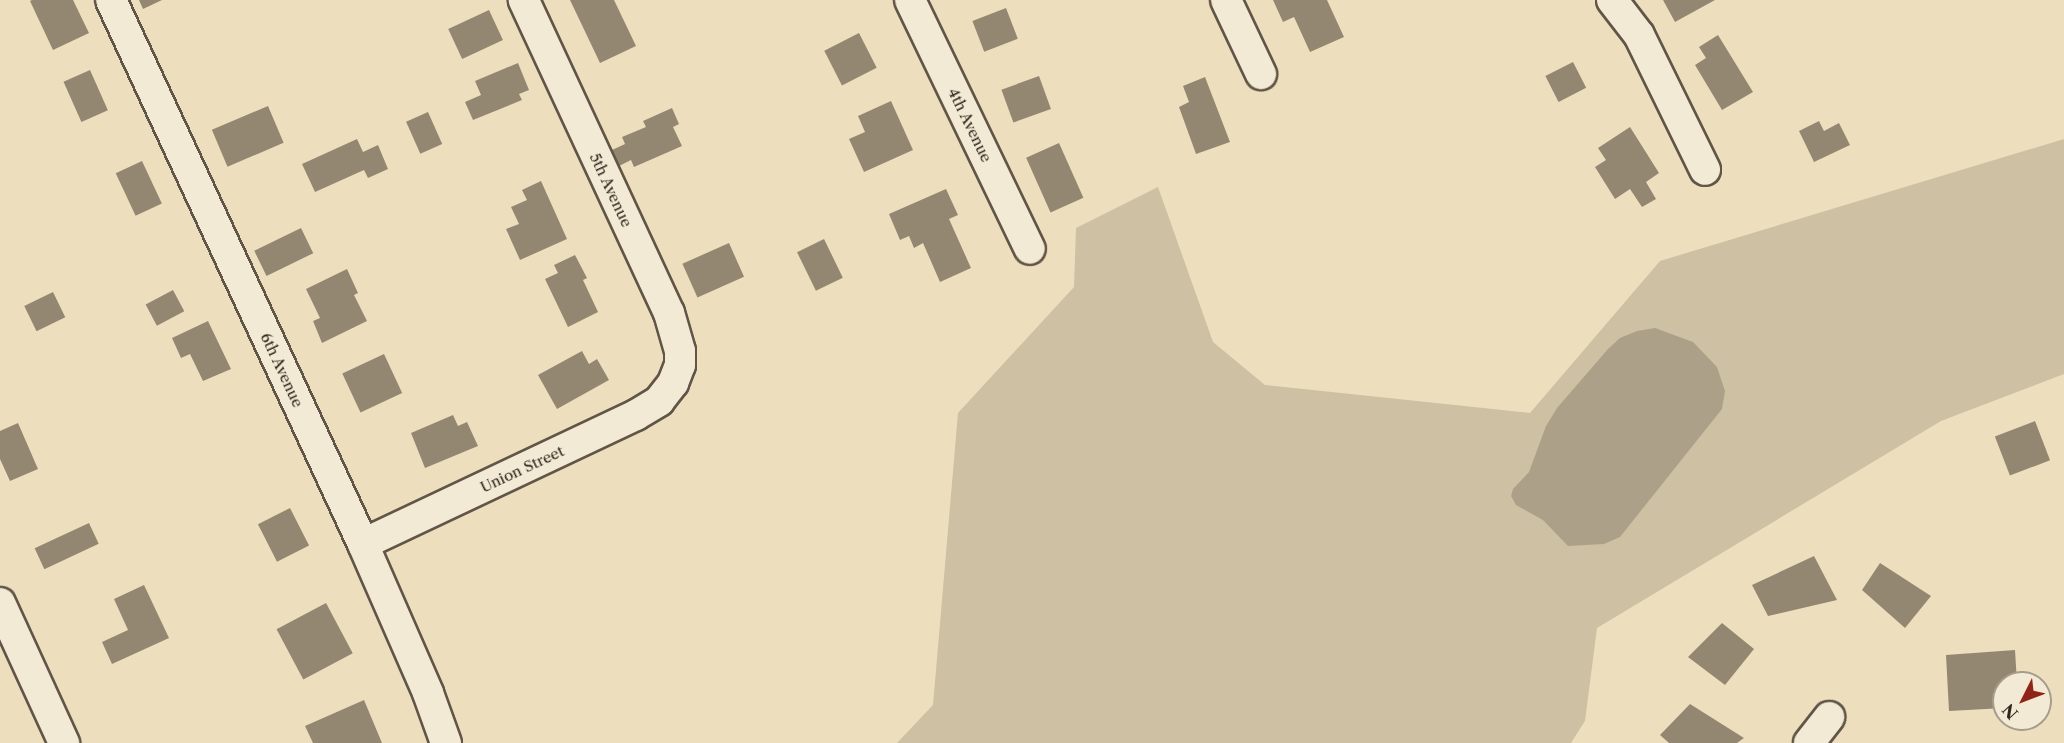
<!DOCTYPE html>
<html>
<head>
<meta charset="utf-8">
<style>
  body { margin:0 }
  #map { position:relative; width:2064px; height:743px; overflow:hidden; background:#eddfbe; font-family:"Libre Caslon Text",serif }
  div>[style] { position:absolute }
  [style*='--x'] { left:calc(var(--x)*1px); top:calc(var(--y)*1px); width:calc(var(--w)*1px); rotate:calc(var(--a)*1deg) }
  .green>* { inset:0; background:#cdc0a3 }
  .water>* { inset:0; background:#ada088 }
  .building>* { inset:0; background:#938772; transform-origin:0 0 }
  .roads { filter:drop-shadow(2px 0 #615547) drop-shadow(-2px 0 #615547) drop-shadow(0 2px #615547) drop-shadow(0 -2px #615547) }
  .minor>* { height:30px; margin:-15px; padding:0 15px; transform-origin:15px; border-radius:15px; background:#f3ead5 }
  span { translate:-50% -50%; white-space:nowrap; text-align:center; line-height:1.15; -webkit-text-stroke:6px #f3ead5; paint-order:stroke }
  .street-label { font-size:15px; color:#32271f }
  .north { position:absolute; left:1992px; top:671px; width:60px; height:60px; box-sizing:border-box; background:#f3ead5; border:2px solid #a69c8c; border-radius:50%; rotate:228deg; font-size:16px; font-weight:700; line-height:24px; text-align:center; color:#32271f }
  .north::after { content:''; display:block; margin:auto; width:21px; height:27px; background:#8f2418; clip-path:polygon(50% 0,100% 100%,50% 72%,0 100%) }
</style>
</head>
<body>
<div id="map">
  <div class="green">
    <i style="clip-path:polygon(2064px 139px,2064px 374px,1941px 421px,1597px 628px,1585px 721px,1571px 743px,897px 743px,933px 705px,958px 413px,1074px 287px,1076px 228px,1158px 187px,1213px 342px,1265px 385px,1530px 413px,1660px 261px)"></i>
  </div>
  <div class="water">
    <i style="clip-path:polygon(1655px 328px,1693px 342px,1717px 367px,1725px 391px,1722px 409px,1620px 537px,1604px 544px,1568px 546px,1543px 520px,1516px 505px,1511px 496px,1513px 489px,1529px 472px,1546px 426px,1557px 408px,1608px 349px,1620px 338px,1637px 331px)"></i>
  </div>
  <div class="building">
    <i style="clip-path:polygon(32px 0,73px 0,89px 33px,53px 50px,30px 1px)"></i>
    <i style="clip-path:polygon(139px 0,162px 0,143px 9px)"></i>
    <i style="clip-path:polygon(570px 0,614px 0,636px 46px,600px 63px)"></i>
    <i style="clip-path:polygon(1273px 0,1327px 0,1344px 37px,1310px 52px,1294px 17px,1283px 22px)"></i>
    <i style="clip-path:polygon(1663px 0,1715px 0,1675px 22px)"></i>
    <i style="left:1006px;top:8px;width:33px;height:36px;rotate:69deg"></i>
    <i style="left:489px;top:10px;width:33px;height:45px;rotate:65deg"></i>
    <i style="left:859px;top:33px;width:39px;height:39px;rotate:63deg"></i>
    <i style="clip-path:polygon(1718px 35px,1753px 92px,1722px 110px,1695px 65px,1706px 58px,1699px 47px)"></i>
    <i style="left:1573px;top:62px;width:29px;height:31px;rotate:63deg"></i>
    <i style="clip-path:polygon(518px 63px,529px 90px,519px 94px,522px 100px,473px 120px,465px 102px,481px 95px,475px 81px)"></i>
    <i style="left:90px;top:70px;width:44px;height:29px;rotate:66deg"></i>
    <i style="left:1039px;top:76px;width:35px;height:40px;rotate:70deg"></i>
    <i style="clip-path:polygon(1205px 77px,1230px 142px,1196px 154px,1179px 107px,1189px 102px,1183px 86px)"></i>
    <i style="clip-path:polygon(891px 101px,913px 150px,864px 172px,849px 139px,865px 132px,858px 116px)"></i>
    <i style="left:268px;top:106px;width:40px;height:61px;rotate:67deg"></i>
    <i style="clip-path:polygon(672px 108px,679px 124px,673px 127px,682px 146px,634px 167px,631px 160px,619px 166px,612px 150px,625px 144px,622px 137px,646px 127px,643px 121px)"></i>
    <i style="left:428px;top:112px;width:35px;height:24px;rotate:66deg"></i>
    <i style="clip-path:polygon(1819px 121px,1824px 131px,1839px 123px,1850px 145px,1814px 162px,1799px 131px)"></i>
    <i style="clip-path:polygon(1630px 127px,1659px 173px,1646px 182px,1656px 199px,1642px 207px,1630px 189px,1615px 199px,1595px 167px,1606px 160px,1598px 148px)"></i>
    <i style="clip-path:polygon(357px 139px,363px 152px,378px 145px,388px 169px,368px 178px,364px 170px,315px 192px,302px 164px)"></i>
    <i style="left:1059px;top:143px;width:60px;height:36px;rotate:66deg"></i>
    <i style="left:142px;top:161px;width:47px;height:29px;rotate:65deg"></i>
    <i style="clip-path:polygon(541px 181px,567px 239px,520px 260px,506px 229px,519px 224px,511px 207px,527px 200px,522px 190px)"></i>
    <i style="clip-path:polygon(946px 189px,958px 215px,949px 219px,971px 268px,940px 282px,923px 243px,914px 248px,909px 236px,900px 240px,889px 214px)"></i>
    <i style="left:301px;top:228px;width:28px;height:52px;rotate:64deg"></i>
    <i style="left:824px;top:239px;width:43px;height:30px;rotate:64deg"></i>
    <i style="left:729px;top:243px;width:37px;height:51px;rotate:66deg"></i>
    <i style="clip-path:polygon(575px 255px,587px 278px,583px 280px,598px 312px,568px 327px,545px 279px,558px 273px,554px 265px)"></i>
    <i style="clip-path:polygon(347px 269px,358px 293px,354px 295px,367px 321px,322px 343px,313px 321px,320px 318px,306px 289px)"></i>
    <i style="left:173px;top:290px;width:24px;height:31px;rotate:62deg"></i>
    <i style="left:53px;top:292px;width:28px;height:32px;rotate:64deg"></i>
    <i style="clip-path:polygon(208px 321px,231px 369px,203px 381px,190px 354px,181px 358px,172px 338px)"></i>
    <i style="clip-path:polygon(582px 351px,589px 364px,597px 359px,609px 380px,557px 409px,538px 375px)"></i>
    <i style="left:384px;top:354px;width:43px;height:46px;rotate:65deg"></i>
    <i style="clip-path:polygon(453px 415px,458px 426px,467px 422px,478px 446px,425px 468px,411px 433px)"></i>
    <i style="left:2035px;top:421px;width:42px;height:43px;rotate:69deg"></i>
    <i style="clip-path:polygon(18px 423px,38px 469px,10px 481px,0 459px,0 431px)"></i>
    <i style="left:290px;top:508px;width:42px;height:36px;rotate:63deg"></i>
    <i style="left:89px;top:523px;width:23px;height:60px;rotate:65deg"></i>
    <i style="clip-path:polygon(1814px 556px,1837px 600px,1768px 616px,1752px 585px)"></i>
    <i style="clip-path:polygon(1880px 563px,1931px 596px,1905px 628px,1862px 590px)"></i>
    <i style="clip-path:polygon(144px 585px,169px 638px,112px 664px,102px 642px,128px 630px,114px 599px)"></i>
    <i style="left:326px;top:603px;width:57px;height:56px;rotate:62deg"></i>
    <i style="clip-path:polygon(1722px 623px,1754px 649px,1725px 685px,1688px 657px)"></i>
    <i style="clip-path:polygon(2015px 650px,2017px 683px,2004px 683px,2004px 708px,1949px 711px,1946px 655px)"></i>
    <i style="clip-path:polygon(364px 700px,382px 743px,313px 743px,305px 726px)"></i>
    <i style="clip-path:polygon(1690px 704px,1744px 738px,1737px 743px,1669px 743px,1660px 735px)"></i>
  </div>
  <div class="roads">
    <div class="minor">
      <i style="--x:111;--y:0;--w:600;--a:65.14"></i>
      <i style="--x:363;--y:544;--w:163;--a:66.4"></i>
      <i style="--x:428;--y:693;--w:53;--a:70.2"></i>
      <i style="--x:910;--y:0;--w:276;--a:64.3"></i>
      <i style="--x:1226;--y:0;--w:82;--a:64.7"></i>
      <i style="--x:1612;--y:0;--w:44;--a:52.4"></i>
      <i style="--x:1639;--y:35;--w:150;--a:63.9"></i>
      <i style="--x:363;--y:544;--w:302;--a:-25.3"></i>
      <i style="--x:636;--y:415;--w:27;--a:-31"></i>
      <i style="--x:659;--y:401;--w:23;--a:-52"></i>
      <i style="--x:673;--y:383;--w:19;--a:-69"></i>
      <i style="--x:680;--y:365;--w:14;--a:-90"></i>
      <i style="--x:680;--y:351;--w:40;--a:-106"></i>
      <i style="--x:669;--y:313;--w:345;--a:-114.9"></i>
      <i style="--x:0;--y:603;--w:154;--a:65.4"></i>
      <i style="--x:1809;--y:743;--w:33;--a:-52"></i>
    </div>
  </div>
  <div class="street-label">
    <span style="left:970px;top:125px;rotate:64deg">4th Avenue</span>
    <span style="left:611px;top:190px;rotate:65deg">5th Avenue</span>
    <span style="left:282px;top:370px;rotate:65deg">6th Avenue</span>
    <span style="left:522px;top:469px;rotate:-25deg">Union Street</span>
  </div>
  <div class="north">N</div>
</div>
</body>
</html>
